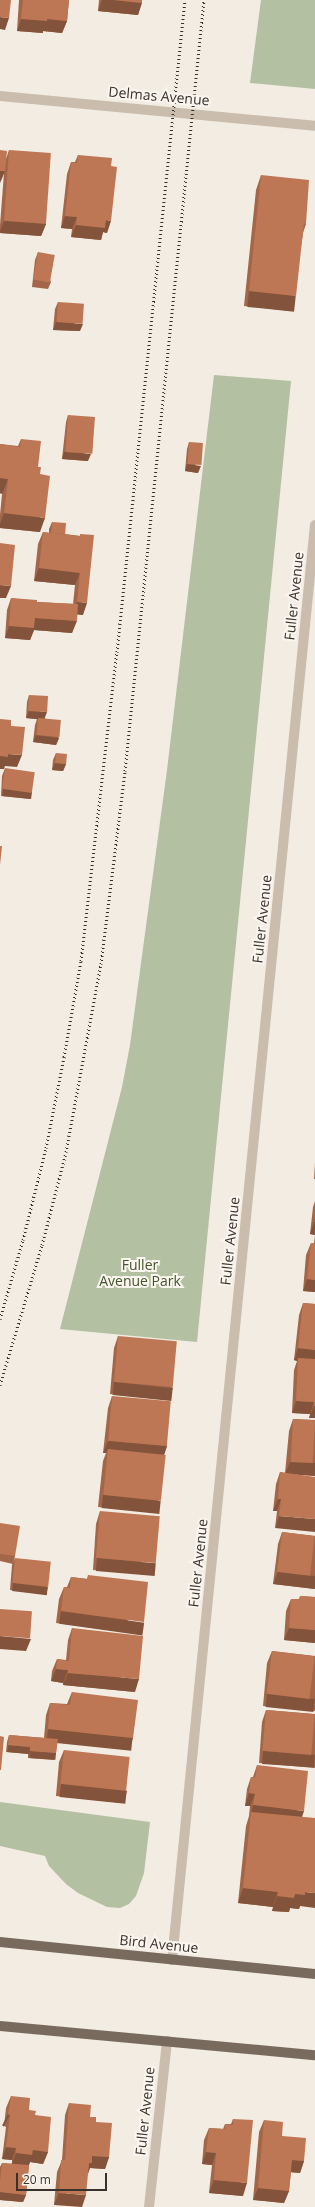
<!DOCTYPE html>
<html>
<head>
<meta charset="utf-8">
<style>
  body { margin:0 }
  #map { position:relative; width:315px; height:2207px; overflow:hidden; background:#f2ece2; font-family:"Open Sans",sans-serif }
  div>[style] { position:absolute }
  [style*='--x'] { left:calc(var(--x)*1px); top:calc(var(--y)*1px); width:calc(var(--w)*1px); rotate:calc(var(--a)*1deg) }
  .green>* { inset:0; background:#b4c0a2 }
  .minor>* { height:10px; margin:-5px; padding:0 5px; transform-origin:5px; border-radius:5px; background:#cabdae }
  .major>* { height:10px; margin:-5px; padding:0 5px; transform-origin:5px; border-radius:5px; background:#796a5e }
  .rail>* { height:3px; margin-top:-1.5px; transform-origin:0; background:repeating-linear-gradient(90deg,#39312c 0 1px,transparent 0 4px) }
  .wall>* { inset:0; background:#a36648 }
  .shaded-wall>* { inset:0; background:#84533b; transform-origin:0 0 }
  .building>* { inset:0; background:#bd7754; transform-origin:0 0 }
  span { translate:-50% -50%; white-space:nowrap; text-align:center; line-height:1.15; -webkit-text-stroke:4px #faf5ee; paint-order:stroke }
  .street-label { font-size:14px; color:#39312c }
  .park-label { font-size:14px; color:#455531 }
  .scale { position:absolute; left:16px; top:2173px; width:91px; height:18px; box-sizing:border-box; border:2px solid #39312c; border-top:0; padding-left:5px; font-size:12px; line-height:14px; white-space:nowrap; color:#39312c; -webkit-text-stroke:3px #faf5ee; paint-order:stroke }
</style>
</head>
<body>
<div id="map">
  <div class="green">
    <i style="clip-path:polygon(261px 0,315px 0,315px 89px,250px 83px)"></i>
    <i style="clip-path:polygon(214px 375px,291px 381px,197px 1342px,60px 1329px,122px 1087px,130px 1045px,167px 770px)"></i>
    <i style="clip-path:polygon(0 1802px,150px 1822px,144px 1873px,136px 1896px,129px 1904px,120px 1908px,107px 1907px,78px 1893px,66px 1884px,49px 1866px,45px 1856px,0 1846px)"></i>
  </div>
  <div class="minor">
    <i style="--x:0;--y:96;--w:316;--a:5.4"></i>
    <i style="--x:172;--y:1960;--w:1442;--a:-84.31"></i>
    <i style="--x:149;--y:2207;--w:167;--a:-83.8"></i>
  </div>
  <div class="major">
    <i style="--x:0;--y:1942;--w:317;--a:5.8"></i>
    <i style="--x:0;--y:2026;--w:316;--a:5.3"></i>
  </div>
  <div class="rail">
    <i style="--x:0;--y:1319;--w:82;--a:-73.8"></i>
    <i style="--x:23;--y:1240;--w:95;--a:-76"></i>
    <i style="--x:46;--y:1148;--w:93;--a:-78.8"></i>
    <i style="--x:64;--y:1057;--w:97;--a:-80"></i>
    <i style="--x:81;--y:961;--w:311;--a:-83.4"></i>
    <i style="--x:117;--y:652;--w:656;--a:-84.05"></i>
    <i style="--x:0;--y:1385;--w:146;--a:-73.3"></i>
    <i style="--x:42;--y:1245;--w:96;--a:-75.5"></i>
    <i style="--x:66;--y:1152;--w:191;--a:-79.5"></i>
    <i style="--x:101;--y:964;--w:194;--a:-82.9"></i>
    <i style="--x:125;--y:771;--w:775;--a:-84.15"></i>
  </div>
  <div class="wall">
    <i style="clip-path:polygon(19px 0,69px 0,67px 21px,62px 33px,43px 31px,43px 33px,17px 31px)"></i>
    <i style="clip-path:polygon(99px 0,142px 0,138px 15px,98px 11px)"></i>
    <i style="clip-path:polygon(9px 150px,46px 224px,41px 236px,0 233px,0 225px,4px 173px,0 183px,6px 159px)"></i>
    <i style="clip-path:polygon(78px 155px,111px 166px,107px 233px,103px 232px,101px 240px,71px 237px,72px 229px,61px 228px,67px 174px,71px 162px,75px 162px)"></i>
    <i style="clip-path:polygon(261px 175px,306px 224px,303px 233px,291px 311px,244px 306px,256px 190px)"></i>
    <i style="clip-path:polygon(38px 252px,51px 282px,48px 289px,32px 287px,35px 260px)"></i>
    <i style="clip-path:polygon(58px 302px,80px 331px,53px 330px,55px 309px)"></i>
    <i style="clip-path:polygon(68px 415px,88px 461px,62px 459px,66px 422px)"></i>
    <i style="clip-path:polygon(21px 439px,38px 467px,40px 474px,40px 532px,0 528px,0 515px,2px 494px,0 493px,0 444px,18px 446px)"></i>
    <i style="clip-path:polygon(189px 442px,198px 473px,185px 471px,187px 449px)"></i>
    <i style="clip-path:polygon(52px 522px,65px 534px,80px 536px,83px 615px,77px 614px,72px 633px,34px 630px,30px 640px,5px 638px,7px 610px,11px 598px,37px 602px,73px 604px,75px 585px,34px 581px,38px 544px,43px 532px,49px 533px,49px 529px)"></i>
    <i style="clip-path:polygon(29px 695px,45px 718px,59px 738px,56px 745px,33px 742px,35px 725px,37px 719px,26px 718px,27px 702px)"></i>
    <i style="clip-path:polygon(56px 753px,66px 764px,63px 771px,52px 770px,53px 760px)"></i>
    <i style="clip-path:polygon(5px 768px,32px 792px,30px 799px,1px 796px,2px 776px)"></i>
    <i style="clip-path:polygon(315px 1163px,315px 1179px,314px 1179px)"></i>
    <i style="clip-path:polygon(315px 1201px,315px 1292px,303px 1291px,306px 1255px,311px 1243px,314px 1243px,315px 1235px,310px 1234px,313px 1207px)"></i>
    <i style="clip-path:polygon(303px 1303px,315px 1304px,315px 1418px,309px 1418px,310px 1414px,292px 1413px,294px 1370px,297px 1361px,294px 1360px,299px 1315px)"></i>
    <i style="clip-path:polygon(118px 1336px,173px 1388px,168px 1400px,110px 1394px,114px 1348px)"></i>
    <i style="clip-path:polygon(112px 1396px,167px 1446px,164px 1455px,157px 1513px,98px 1507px,103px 1461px,106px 1453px,103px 1453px,108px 1408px)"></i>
    <i style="clip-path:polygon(293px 1419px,315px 1420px,315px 1476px,296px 1474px,275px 1528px,277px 1511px,273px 1511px,276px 1484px,280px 1472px,285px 1473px,289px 1431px)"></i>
    <i style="clip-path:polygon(100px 1511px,152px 1575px,93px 1570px,96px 1524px)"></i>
    <i style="clip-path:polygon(0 1523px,15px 1556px,13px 1564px,0 1561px)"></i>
    <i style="clip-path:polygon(282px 1532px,315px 1536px,315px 1589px,273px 1584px,278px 1544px)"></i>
    <i style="clip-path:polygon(15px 1558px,48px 1587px,46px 1594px,10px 1590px,12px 1565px)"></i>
    <i style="clip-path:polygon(88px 1575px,140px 1634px,56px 1623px,59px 1599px,64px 1587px,67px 1587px,71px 1577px,87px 1579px)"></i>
    <i style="clip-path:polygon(300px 1596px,315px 1597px,315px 1643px,284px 1640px,286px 1611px,291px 1599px,299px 1599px)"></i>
    <i style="clip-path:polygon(72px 1628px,135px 1692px,63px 1685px,63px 1683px,51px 1681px,52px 1671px,57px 1659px,66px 1660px,68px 1640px)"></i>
    <i style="clip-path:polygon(272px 1651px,315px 1656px,315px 1711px,263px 1706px,267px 1663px)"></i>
    <i style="clip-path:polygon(72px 1692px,133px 1738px,129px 1750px,57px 1742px,56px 1753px,54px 1760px,28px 1758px,28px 1754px,6px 1752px,7px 1742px,9px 1735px,44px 1738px,46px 1715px,50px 1703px,67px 1704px)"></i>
    <i style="clip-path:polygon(266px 1710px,315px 1714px,315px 1768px,259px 1763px,262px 1722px)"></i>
    <i style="clip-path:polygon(64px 1750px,127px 1791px,123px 1803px,56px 1796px,59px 1762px)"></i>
    <i style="clip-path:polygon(257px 1765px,302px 1817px,300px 1906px,299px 1909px,290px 1908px,289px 1912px,272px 1911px,273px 1907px,238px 1903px,246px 1826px,249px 1816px,250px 1806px,245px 1806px,247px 1789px,251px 1777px,253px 1777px)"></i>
    <i style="clip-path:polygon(11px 2096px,35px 2115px,48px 2152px,43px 2164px,30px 2162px,29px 2165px,26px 2195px,23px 2202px,0 2200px,0 2167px,2px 2163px,12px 2164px,12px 2160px,2px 2159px,6px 2127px,4px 2126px,6px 2108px)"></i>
    <i style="clip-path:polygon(69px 2103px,90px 2117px,96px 2122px,109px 2157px,105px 2169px,90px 2168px,88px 2174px,54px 2205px,57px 2172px,62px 2160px,65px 2115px)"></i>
    <i style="clip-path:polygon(233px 2119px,243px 2196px,209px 2193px,212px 2165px,202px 2164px,204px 2140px,209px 2128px,223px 2129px,225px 2124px,231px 2124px)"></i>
    <i style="clip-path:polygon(264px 2120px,282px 2136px,304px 2161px,300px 2173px,291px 2172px,289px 2191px,284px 2203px,253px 2200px,259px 2132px)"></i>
  </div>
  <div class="shaded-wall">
    <i style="clip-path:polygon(102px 0,114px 0,142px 3px,138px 15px,98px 11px)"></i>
    <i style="clip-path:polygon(0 17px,9px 18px,5px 30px,0 29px)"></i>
    <i style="clip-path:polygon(21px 19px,47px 19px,67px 21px,62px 33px,43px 31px,43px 33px,17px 31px)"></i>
    <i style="clip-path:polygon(0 171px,5px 171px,0 183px)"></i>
    <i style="clip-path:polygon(65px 216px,77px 217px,72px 229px,61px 228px)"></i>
    <i style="clip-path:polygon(106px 220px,111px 221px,107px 233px,103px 232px,101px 240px,71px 237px,76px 225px)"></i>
    <i style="clip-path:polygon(4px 221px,46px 224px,41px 236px,0 233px,0 231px)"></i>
    <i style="left:249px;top:291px;width:47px;height:16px;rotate:6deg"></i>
    <i style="clip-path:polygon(56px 322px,83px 324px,80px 331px,53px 330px)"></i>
    <i style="clip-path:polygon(64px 452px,91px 454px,88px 461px,62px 459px)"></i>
    <i style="clip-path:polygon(187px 464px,201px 466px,198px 473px,185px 471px)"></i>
    <i style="clip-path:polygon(0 478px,8px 479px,2px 494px,0 493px)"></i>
    <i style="clip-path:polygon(4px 513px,45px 518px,40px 532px,0 528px,0 524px)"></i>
    <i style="clip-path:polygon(39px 568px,80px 573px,75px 585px,34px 581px)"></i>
    <i style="clip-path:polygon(0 585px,11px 586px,6px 598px,0 598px)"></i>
    <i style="clip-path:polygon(77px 602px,87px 603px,83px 615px,72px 614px)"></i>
    <i style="clip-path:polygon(35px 618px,77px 621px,72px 633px,34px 630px,30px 640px,5px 638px,9px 626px)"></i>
    <i style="clip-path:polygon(29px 711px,47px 712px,44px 720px,26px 718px)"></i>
    <i style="clip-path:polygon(36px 735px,59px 738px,56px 745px,33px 742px)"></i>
    <i style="clip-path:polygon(8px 754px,22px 755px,17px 767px,5px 766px,4px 769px,0 769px,0 756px)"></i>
    <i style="clip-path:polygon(55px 763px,66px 764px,63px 771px,52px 770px)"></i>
    <i style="left:3px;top:789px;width:29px;height:7px;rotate:6deg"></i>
    <i style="clip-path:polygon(314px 1222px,315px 1222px,315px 1235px,310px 1234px)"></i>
    <i style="clip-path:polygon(307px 1279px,315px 1280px,315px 1292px,303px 1291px)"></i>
    <i style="clip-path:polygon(298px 1348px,315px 1350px,315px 1362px,298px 1358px,297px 1361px,294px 1360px)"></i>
    <i style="left:114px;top:1382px;width:59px;height:13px;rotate:6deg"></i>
    <i style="clip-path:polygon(296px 1401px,314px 1402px,310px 1414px,292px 1413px)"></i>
    <i style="clip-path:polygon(314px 1406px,315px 1406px,315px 1418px,309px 1418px)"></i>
    <i style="clip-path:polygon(108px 1441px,167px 1446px,163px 1458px,108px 1449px,106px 1453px,103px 1453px)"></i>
    <i style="clip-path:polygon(290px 1462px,315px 1463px,315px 1476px,285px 1474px)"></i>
    <i style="left:103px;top:1495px;width:58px;height:13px;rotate:6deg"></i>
    <i style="clip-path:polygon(278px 1499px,281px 1499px,277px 1511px,273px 1511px)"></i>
    <i style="clip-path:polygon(279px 1516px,315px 1519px,315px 1532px,275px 1528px)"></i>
    <i style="left:97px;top:1558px;width:59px;height:13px;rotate:5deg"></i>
    <i style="clip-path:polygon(278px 1572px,315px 1576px,315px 1589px,273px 1584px)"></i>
    <i style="left:13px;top:1583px;width:35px;height:8px;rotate:7deg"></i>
    <i style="left:61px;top:1611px;width:84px;height:13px;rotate:8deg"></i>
    <i style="clip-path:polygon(289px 1628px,315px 1630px,315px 1643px,284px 1640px)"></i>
    <i style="clip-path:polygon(0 1636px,31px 1639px,26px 1651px,0 1649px)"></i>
    <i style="clip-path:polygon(56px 1669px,68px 1670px,63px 1683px,51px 1681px)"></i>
    <i style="clip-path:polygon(68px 1673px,139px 1679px,135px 1692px,63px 1685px)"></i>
    <i style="left:267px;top:1694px;width:48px;height:13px;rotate:6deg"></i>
    <i style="left:48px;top:1729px;width:85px;height:13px;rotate:6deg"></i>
    <i style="left:8px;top:1745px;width:22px;height:7px;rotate:5deg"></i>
    <i style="left:30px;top:1751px;width:26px;height:7px;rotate:4deg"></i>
    <i style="left:263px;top:1751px;width:52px;height:13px;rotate:4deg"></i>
    <i style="left:61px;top:1784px;width:66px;height:13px;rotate:6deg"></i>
    <i style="clip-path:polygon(249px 1793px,255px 1794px,250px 1806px,245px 1806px)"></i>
    <i style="clip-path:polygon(253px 1805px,304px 1811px,300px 1823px,251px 1813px)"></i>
    <i style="clip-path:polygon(243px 1888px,278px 1892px,273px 1907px,238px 1903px)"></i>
    <i style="clip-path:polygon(305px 1892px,315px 1893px,315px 1908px,300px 1906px,299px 1909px,290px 1908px,289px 1912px,272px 1911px,277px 1896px,295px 1894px)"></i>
    <i style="left:8px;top:2114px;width:2px;height:13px;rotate:27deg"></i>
    <i style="clip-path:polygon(6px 2147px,16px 2148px,12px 2160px,2px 2159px)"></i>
    <i style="clip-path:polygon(33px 2150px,48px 2152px,43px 2164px,30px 2162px,28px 2167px,11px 2165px,16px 2153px)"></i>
    <i style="clip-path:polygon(206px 2152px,216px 2153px,212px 2165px,202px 2164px)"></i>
    <i style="clip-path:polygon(92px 2156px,109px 2157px,105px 2169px,90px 2168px,87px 2175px,89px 2163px)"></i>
    <i style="clip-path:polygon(292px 2160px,304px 2161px,300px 2173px,288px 2172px)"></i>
    <i style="clip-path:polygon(214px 2180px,247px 2183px,243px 2196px,209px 2193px)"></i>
    <i style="clip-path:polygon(258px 2188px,289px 2191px,284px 2203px,253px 2200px)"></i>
    <i style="clip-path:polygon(0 2192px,26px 2195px,23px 2202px,0 2200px)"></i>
    <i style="clip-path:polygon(59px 2193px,86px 2195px,82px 2207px,54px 2205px)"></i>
  </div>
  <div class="building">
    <i style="clip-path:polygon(0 0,11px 0,9px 18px,0 17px)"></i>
    <i style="clip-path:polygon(23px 0,69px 0,67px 21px,47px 19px,47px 21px,21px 19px)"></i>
    <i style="clip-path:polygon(114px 0,142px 0,142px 3px)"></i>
    <i style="clip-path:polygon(0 150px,7px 151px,5px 171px,0 171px)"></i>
    <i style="left:9px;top:150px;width:42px;height:71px;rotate:4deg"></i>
    <i style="clip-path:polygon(78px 155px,112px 158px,111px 166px,117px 167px,111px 221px,106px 220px,105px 228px,76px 225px,77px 217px,65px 216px,71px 162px,77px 163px)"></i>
    <i style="clip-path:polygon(261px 175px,309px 180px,306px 224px,304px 223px,296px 296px,249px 291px)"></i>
    <i style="left:38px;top:252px;width:17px;height:28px;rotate:10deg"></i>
    <i style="left:58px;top:302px;width:26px;height:20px;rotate:4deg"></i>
    <i style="left:68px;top:415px;width:27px;height:37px;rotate:4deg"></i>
    <i style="clip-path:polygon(21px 439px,41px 441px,38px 467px,41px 467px,40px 474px,50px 476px,45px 518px,4px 513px,8px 479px,0 478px,0 444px,20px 447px)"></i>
    <i style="left:189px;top:442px;width:14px;height:22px;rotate:4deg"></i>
    <i style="left:52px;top:522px;width:14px;height:11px;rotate:4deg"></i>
    <i style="clip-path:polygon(43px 532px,80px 536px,80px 534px,94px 535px,87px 603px,77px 602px,80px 573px,39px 568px)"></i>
    <i style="clip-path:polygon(0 543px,15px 545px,11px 586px,0 585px)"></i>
    <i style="clip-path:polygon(11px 598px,37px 600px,37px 602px,78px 604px,77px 621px,35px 618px,34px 628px,9px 626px)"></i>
    <i style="left:29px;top:695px;width:19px;height:16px;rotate:3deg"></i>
    <i style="left:38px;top:718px;width:23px;height:17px;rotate:5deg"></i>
    <i style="clip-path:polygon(0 719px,11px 720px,11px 726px,25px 727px,22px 755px,8px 754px,8px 757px,0 756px)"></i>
    <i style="left:56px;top:753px;width:11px;height:10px;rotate:5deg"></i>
    <i style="left:5px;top:768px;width:30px;height:21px;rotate:8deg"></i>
    <i style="clip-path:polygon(0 846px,2px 846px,0 865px)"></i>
    <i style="clip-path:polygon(311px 1243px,315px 1243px,315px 1280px,307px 1279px)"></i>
    <i style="clip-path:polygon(303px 1303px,315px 1304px,315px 1350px,298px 1348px)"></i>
    <i style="left:118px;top:1336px;width:59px;height:46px;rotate:5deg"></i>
    <i style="clip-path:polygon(298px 1358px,315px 1359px,315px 1406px,314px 1406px,314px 1402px,296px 1401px)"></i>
    <i style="left:112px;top:1396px;width:59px;height:45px;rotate:5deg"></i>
    <i style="left:293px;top:1419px;width:22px;height:43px;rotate:3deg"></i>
    <i style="left:108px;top:1449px;width:58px;height:46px;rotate:6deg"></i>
    <i style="clip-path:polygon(280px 1472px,315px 1477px,315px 1519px,279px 1516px,281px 1499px,278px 1499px)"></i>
    <i style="left:100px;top:1511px;width:60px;height:47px;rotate:5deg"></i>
    <i style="clip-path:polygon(0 1523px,20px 1526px,15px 1556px,0 1554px)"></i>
    <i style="left:282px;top:1532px;width:33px;height:40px;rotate:7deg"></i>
    <i style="left:15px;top:1558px;width:36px;height:25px;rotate:6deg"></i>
    <i style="clip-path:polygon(88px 1575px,148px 1582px,144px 1622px,61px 1611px,64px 1587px,70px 1588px,71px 1577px,88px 1579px)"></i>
    <i style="clip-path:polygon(300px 1596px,315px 1597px,315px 1630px,289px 1628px,291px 1599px,300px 1599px)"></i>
    <i style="left:0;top:1609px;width:32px;height:27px;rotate:4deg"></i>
    <i style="clip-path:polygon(72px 1628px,143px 1636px,139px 1679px,68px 1673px,68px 1670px,56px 1669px,57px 1659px,69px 1661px)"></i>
    <i style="left:272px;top:1651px;width:43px;height:43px;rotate:7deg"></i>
    <i style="clip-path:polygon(72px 1692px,138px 1700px,133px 1738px,48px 1729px,50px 1703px,70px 1705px)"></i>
    <i style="left:266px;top:1710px;width:49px;height:41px;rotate:5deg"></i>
    <i style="clip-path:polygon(9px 1735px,58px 1739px,56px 1753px,30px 1751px,30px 1747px,8px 1745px)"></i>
    <i style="clip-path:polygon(0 1736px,4px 1737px,1px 1770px,0 1770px)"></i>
    <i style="left:64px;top:1750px;width:66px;height:34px;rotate:6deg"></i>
    <i style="clip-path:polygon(257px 1765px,308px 1771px,304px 1811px,253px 1805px,255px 1794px,249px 1793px,251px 1777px,255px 1778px)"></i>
    <i style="clip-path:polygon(251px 1812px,315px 1818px,315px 1893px,305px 1892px,305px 1895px,295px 1894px,294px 1898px,277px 1896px,278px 1892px,243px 1888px)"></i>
    <i style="clip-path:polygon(11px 2096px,30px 2098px,29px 2110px,36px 2111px,35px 2115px,51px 2117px,48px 2152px,33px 2150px,32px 2155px,16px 2153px,16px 2148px,6px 2147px,10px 2115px,8px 2114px)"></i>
    <i style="clip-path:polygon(69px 2103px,91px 2105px,90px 2117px,96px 2117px,96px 2122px,112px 2123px,109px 2157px,92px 2156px,92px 2163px,89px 2163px,86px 2195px,59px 2193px,61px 2160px,65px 2160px)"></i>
    <i style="clip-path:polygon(233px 2119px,253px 2120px,247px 2183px,214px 2180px,216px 2153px,206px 2152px,209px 2128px,225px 2129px,225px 2124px,233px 2125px)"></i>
    <i style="clip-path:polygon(264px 2120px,283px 2122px,282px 2136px,306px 2138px,304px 2161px,292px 2160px,289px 2191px,258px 2188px)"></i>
    <i style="clip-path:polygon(2px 2163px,29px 2165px,26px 2195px,0 2192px,0 2181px)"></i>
  </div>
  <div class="street-label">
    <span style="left:159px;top:96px;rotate:5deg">Delmas Avenue</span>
    <span style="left:294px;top:596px;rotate:-84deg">Fuller Avenue</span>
    <span style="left:262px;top:919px;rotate:-84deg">Fuller Avenue</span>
    <span style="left:230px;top:1241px;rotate:-84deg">Fuller Avenue</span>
    <span style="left:198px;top:1563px;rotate:-84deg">Fuller Avenue</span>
    <span style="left:159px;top:1944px;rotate:6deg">Bird Avenue</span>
    <span style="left:145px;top:2111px;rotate:-84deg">Fuller Avenue</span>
  </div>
  <div class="park-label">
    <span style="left:140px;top:1273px">Fuller<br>Avenue Park</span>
  </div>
  <div class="scale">20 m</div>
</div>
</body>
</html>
